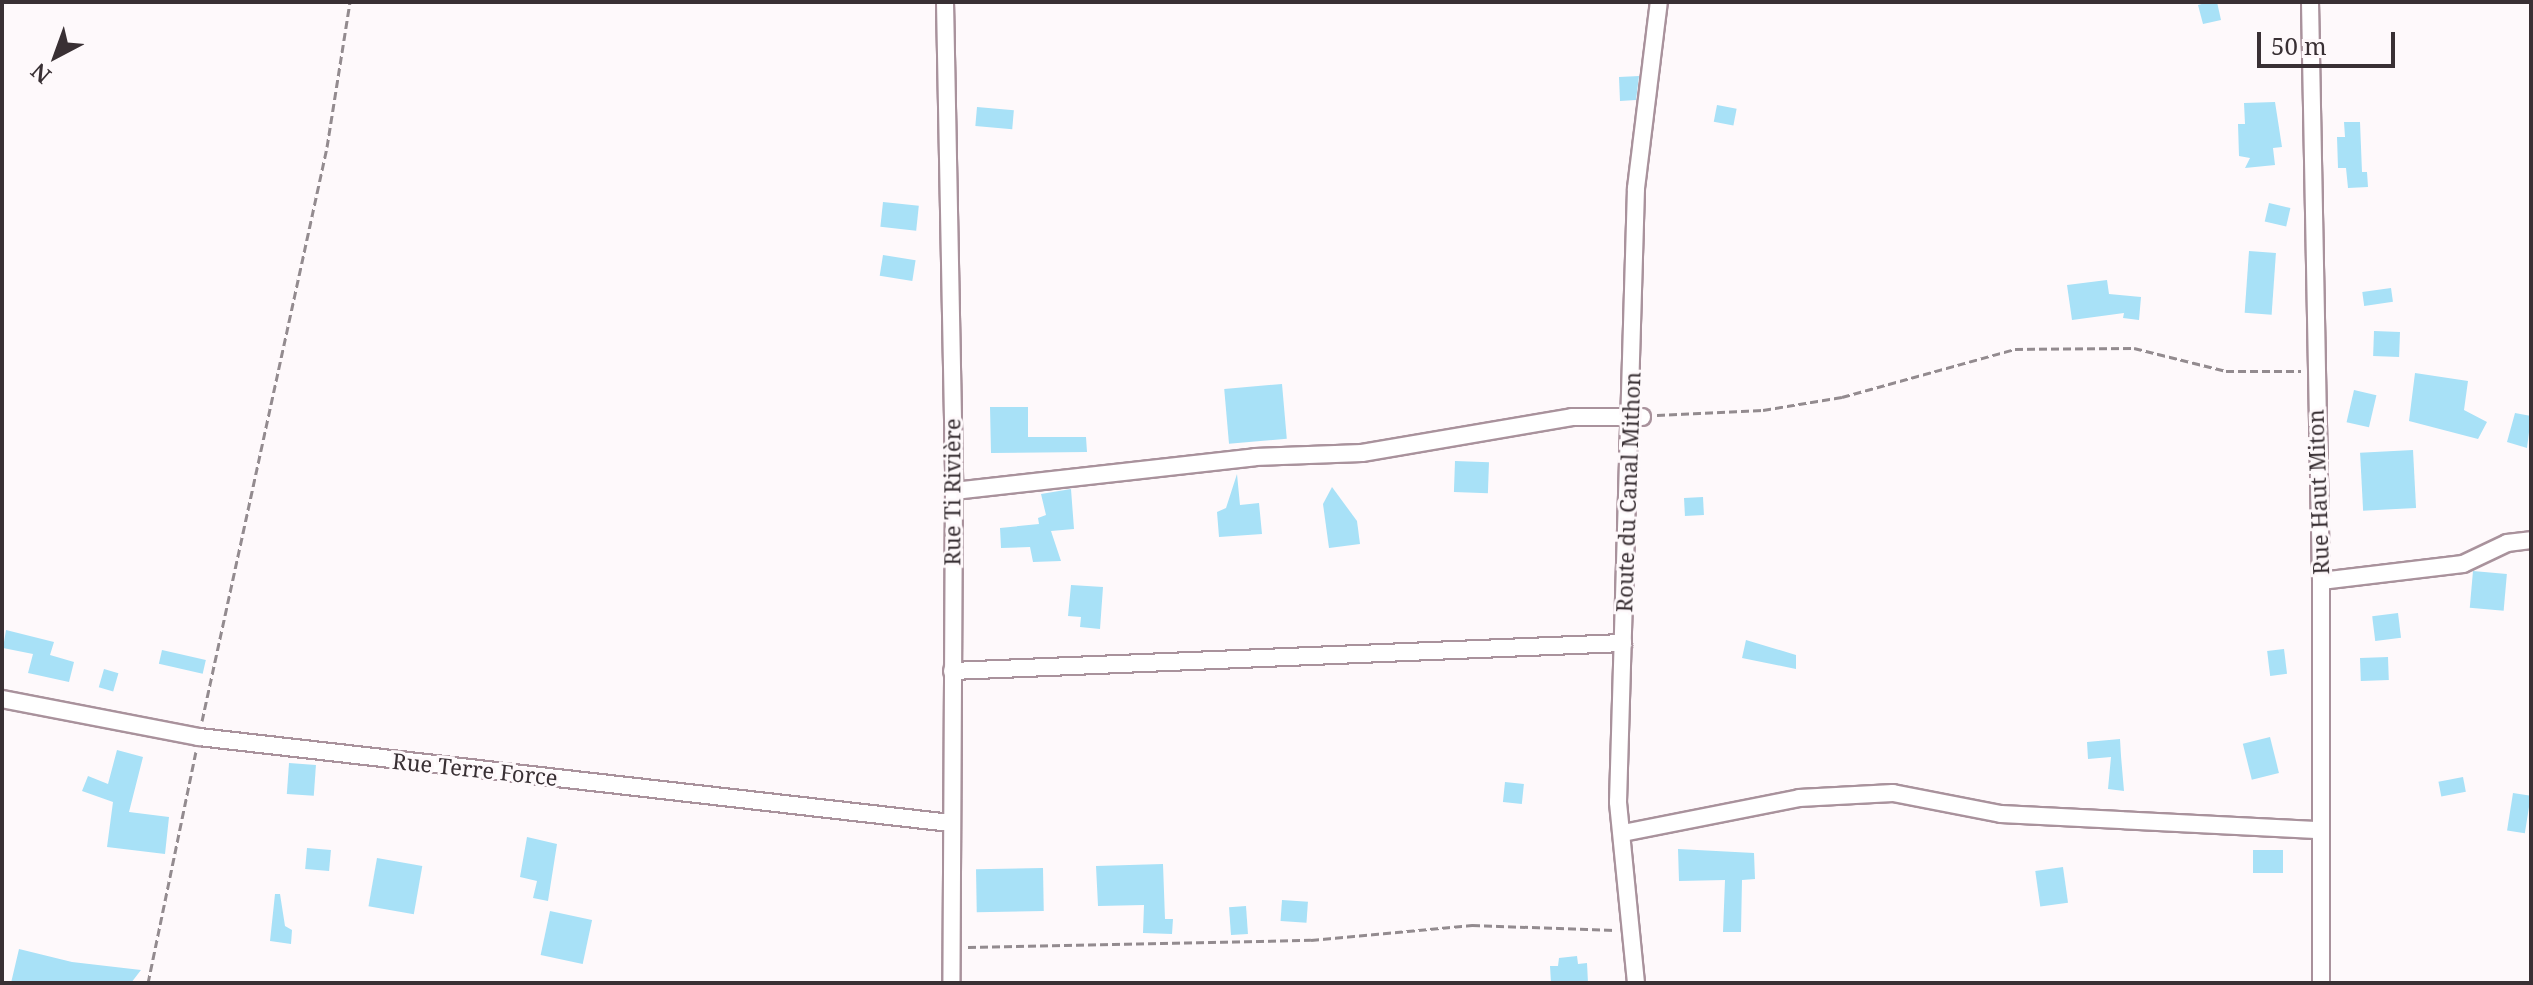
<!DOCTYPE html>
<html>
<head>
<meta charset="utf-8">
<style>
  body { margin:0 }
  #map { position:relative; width:2533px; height:985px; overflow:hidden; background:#fef9fb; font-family:"Noto Serif",serif }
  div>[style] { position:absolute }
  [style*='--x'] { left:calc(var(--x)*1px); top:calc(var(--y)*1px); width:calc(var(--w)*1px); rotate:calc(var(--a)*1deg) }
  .building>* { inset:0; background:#a8e1f7; transform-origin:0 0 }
  .path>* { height:3px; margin-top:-1.5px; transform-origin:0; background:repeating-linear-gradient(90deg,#938b8f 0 8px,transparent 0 12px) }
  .roads { filter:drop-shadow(2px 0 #a9929c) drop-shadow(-2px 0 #a9929c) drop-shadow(0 2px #a9929c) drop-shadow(0 -2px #a9929c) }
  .minor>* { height:16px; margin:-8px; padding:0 8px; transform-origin:8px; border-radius:8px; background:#fff }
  span { translate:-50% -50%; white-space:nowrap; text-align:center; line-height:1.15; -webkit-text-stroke:6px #fef9fb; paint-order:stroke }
  .street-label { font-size:22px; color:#393034 }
  .frame { position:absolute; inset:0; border:4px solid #393034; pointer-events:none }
  .north { position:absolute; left:16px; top:16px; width:80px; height:80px; -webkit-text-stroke:6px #fef9fb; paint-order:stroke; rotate:221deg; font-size:22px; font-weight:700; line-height:32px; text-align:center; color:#393034 }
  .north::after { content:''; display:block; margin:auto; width:28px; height:36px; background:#393034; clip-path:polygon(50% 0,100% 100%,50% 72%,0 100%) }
  .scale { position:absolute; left:2257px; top:32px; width:138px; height:36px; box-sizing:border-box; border:4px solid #393034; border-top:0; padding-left:10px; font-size:24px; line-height:28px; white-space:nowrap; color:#393034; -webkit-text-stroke:6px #fef9fb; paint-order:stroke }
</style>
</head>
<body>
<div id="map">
  <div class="building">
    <i style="clip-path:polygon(2209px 2px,2217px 2px,2221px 20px,2203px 24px,2198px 5px)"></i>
    <i style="clip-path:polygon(1639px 76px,1636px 100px,1620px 101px,1619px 77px)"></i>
    <i style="clip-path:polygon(2275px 102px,2282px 147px,2273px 148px,2275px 165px,2245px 168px,2250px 158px,2239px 156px,2238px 124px,2245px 124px,2244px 103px)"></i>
    <i style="left:1717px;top:105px;width:20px;height:17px;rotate:11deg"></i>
    <i style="left:977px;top:107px;width:37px;height:19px;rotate:5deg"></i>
    <i style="clip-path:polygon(2344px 122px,2360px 122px,2362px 172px,2367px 172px,2368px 187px,2348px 188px,2346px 168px,2338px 168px,2337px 137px,2345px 137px)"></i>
    <i style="left:883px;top:202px;width:36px;height:25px;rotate:6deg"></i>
    <i style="left:2269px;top:203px;width:22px;height:19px;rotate:13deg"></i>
    <i style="left:2249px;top:251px;width:27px;height:62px;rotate:4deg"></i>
    <i style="left:883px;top:255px;width:33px;height:21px;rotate:9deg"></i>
    <i style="clip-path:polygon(2107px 280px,2109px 294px,2141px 297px,2139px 320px,2123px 318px,2124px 313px,2072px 320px,2067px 285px)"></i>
    <i style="left:2391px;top:288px;width:14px;height:29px;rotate:82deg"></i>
    <i style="left:2374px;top:331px;width:26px;height:25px;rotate:2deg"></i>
    <i style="clip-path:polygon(2415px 373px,2468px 381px,2464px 410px,2487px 422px,2478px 439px,2409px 421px)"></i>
    <i style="left:1282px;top:384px;width:55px;height:58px;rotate:85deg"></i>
    <i style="left:2354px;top:390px;width:23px;height:33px;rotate:13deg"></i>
    <i style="clip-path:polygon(990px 407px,1028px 407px,1028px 437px,1086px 437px,1087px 452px,991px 453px)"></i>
    <i style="clip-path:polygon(2515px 413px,2531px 416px,2527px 448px,2507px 442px)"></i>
    <i style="left:2413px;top:450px;width:58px;height:53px;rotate:87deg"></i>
    <i style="left:1455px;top:461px;width:34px;height:31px;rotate:2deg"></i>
    <i style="clip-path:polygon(1237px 474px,1240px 505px,1259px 503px,1262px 534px,1219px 537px,1217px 512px,1226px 508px)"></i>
    <i style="clip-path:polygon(1332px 487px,1357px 521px,1360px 544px,1329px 548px,1323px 504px)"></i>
    <i style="clip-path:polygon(1071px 489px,1074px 529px,1051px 531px,1061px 561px,1033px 562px,1030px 547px,1001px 548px,1000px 528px,1039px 524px,1038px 518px,1046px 515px,1041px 494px)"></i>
    <i style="left:1703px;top:497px;width:18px;height:19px;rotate:87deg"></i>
    <i style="left:2473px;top:571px;width:34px;height:37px;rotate:5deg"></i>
    <i style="clip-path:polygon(1071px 585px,1103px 587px,1100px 629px,1080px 627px,1081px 617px,1068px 616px)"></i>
    <i style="left:2398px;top:613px;width:25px;height:26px;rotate:83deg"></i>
    <i style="clip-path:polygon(6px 630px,54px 642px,50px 655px,74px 662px,69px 682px,28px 673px,33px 654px,3px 648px)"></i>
    <i style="clip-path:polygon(1746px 640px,1796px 655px,1796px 669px,1742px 658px)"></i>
    <i style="left:2284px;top:649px;width:25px;height:17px;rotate:83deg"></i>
    <i style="left:162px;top:650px;width:45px;height:14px;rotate:13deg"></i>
    <i style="left:2388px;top:657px;width:23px;height:28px;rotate:88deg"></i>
    <i style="left:104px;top:669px;width:15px;height:19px;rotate:16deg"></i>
    <i style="left:2270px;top:737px;width:37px;height:28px;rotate:76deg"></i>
    <i style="clip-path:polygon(2120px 739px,2121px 756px,2124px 791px,2108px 789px,2111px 757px,2088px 759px,2087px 742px)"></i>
    <i style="clip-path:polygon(117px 750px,143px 757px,129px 812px,169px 817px,165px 854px,107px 847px,113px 802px,82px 791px,88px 776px,108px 784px)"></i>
    <i style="left:289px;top:763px;width:27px;height:31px;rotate:4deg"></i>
    <i style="left:2463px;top:777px;width:15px;height:25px;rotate:79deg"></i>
    <i style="left:1505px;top:782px;width:19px;height:20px;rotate:6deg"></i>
    <i style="left:2513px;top:793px;width:18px;height:38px;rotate:9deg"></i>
    <i style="clip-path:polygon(527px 837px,557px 844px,548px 901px,533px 898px,537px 881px,520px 877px)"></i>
    <i style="left:307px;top:848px;width:24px;height:21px;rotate:5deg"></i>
    <i style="clip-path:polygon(1678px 849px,1754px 853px,1755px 879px,1742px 880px,1741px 932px,1723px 932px,1725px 880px,1679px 881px)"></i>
    <i style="left:2253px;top:850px;width:30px;height:23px"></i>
    <i style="left:377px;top:858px;width:46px;height:49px;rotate:10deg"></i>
    <i style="clip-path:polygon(1163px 864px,1165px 919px,1173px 919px,1172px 934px,1143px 933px,1144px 905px,1098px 906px,1096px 866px)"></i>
    <i style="left:2063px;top:867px;width:36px;height:28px;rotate:82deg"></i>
    <i style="left:1043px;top:868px;width:43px;height:67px;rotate:89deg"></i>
    <i style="clip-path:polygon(275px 894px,280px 894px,285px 926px,292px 930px,291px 944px,270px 941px)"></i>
    <i style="left:1282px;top:900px;width:26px;height:21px;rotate:4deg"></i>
    <i style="left:1246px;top:906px;width:28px;height:17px;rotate:86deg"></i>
    <i style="left:550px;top:911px;width:43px;height:45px;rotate:12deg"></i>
    <i style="clip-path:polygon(19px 949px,72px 962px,141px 970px,131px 983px,11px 983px)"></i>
    <i style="clip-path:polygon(1577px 956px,1578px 964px,1587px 963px,1588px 983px,1551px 983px,1550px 966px,1558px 966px,1559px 958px)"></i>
  </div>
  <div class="path">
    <i style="--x:1657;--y:415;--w:106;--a:-2.7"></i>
    <i style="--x:1763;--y:410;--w:80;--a:-9.3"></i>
    <i style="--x:1842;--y:397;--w:180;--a:-15.5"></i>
    <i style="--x:2015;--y:349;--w:119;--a:-0.5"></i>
    <i style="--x:2134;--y:348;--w:95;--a:14"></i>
    <i style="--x:2226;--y:371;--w:75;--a:0"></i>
    <i style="--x:202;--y:721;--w:587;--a:-77.71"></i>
    <i style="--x:327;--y:147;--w:147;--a:-81"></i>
    <i style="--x:968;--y:947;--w:343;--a:-1.2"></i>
    <i style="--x:1311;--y:940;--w:162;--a:-5.3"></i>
    <i style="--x:1472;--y:925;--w:143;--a:2"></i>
    <i style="--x:148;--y:983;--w:236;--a:-78.3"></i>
  </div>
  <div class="roads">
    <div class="minor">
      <i style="--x:945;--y:2;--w:489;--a:88.9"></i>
      <i style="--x:954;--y:491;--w:492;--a:90.3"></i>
      <i style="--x:2310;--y:2;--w:579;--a:88.91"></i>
      <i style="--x:2321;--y:581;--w:402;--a:90"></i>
      <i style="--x:954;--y:491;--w:303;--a:-6.4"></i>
      <i style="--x:1255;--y:457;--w:107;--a:-2.1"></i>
      <i style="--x:1362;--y:453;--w:213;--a:-9.7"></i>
      <i style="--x:1572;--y:417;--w:70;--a:0"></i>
      <i style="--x:2321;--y:581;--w:143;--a:-6.8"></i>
      <i style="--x:2463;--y:564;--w:49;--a:-25.5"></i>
      <i style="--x:2507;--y:543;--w:24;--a:-7"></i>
      <i style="--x:952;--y:671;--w:672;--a:-2.39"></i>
      <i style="--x:2;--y:699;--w:201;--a:10.9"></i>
      <i style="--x:199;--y:737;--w:756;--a:6.53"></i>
      <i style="--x:1623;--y:833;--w:179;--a:-11.2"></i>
      <i style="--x:1799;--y:798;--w:94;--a:-3"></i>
      <i style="--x:1893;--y:793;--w:110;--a:11"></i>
      <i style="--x:2001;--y:814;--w:320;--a:2.9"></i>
      <i style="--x:1636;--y:983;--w:182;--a:-95.7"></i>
      <i style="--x:1618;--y:802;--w:614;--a:-88.32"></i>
      <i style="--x:1636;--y:188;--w:187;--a:-83"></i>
    </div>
  </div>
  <div class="street-label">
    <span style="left:952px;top:492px;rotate:-90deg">Rue Ti Rivière</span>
    <span style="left:1628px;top:492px;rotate:-88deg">Route du Canal Mithon</span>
    <span style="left:2318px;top:492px;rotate:-92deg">Rue Haut Miton</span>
    <span style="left:475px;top:769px;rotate:6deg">Rue Terre Force</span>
  </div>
  <div class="frame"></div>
  <div class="north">N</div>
  <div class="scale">50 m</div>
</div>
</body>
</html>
